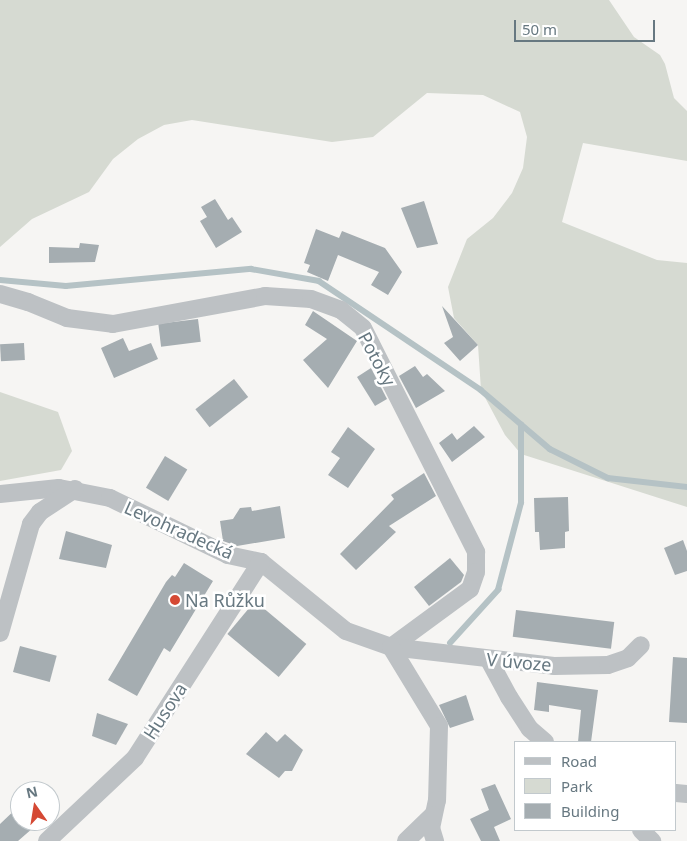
<!DOCTYPE html>
<html>
<head>
<meta charset="utf-8">
<style>
  body { margin:0 }
  #map { position:relative; width:687px; height:841px; overflow:hidden; background:#f6f5f3; font-family:"Noto Sans",sans-serif }
  div>[style] { position:absolute }
  [style*='--x'] { left:calc(var(--x)*1px); top:calc(var(--y)*1px); width:calc(var(--w)*1px); rotate:calc(var(--a)*1deg) }
  .green>* { inset:0; background:#d6dad2 }
  .stream>* { height:5.5px; margin:-2.75px; padding:0 2.75px; transform-origin:2.75px; border-radius:2.75px; background:#b5c2c5 }
  .building>* { inset:0; background:#a5adb1; transform-origin:0 0 }
  .minor>* { height:18px; margin:-9px; padding:0 9px; transform-origin:9px; border-radius:9px; background:#bdc1c4 }
  .dots>* { width:14px; height:14px; translate:-50% -50%; box-sizing:border-box; border:2px solid #fff; border-radius:50% }
  span { translate:-50% -50%; white-space:nowrap; text-align:center; line-height:1.15; -webkit-text-stroke:5px #fff; paint-order:stroke }
  .street-label { font-size:18px; color:#677881 }
  .poi-label { font-size:18px; color:#677881 }
  .left { translate:0 -50%; text-align:left }
  .legend { position:absolute; left:514px; top:741px; width:162px; height:90px; box-sizing:border-box; background:#fff; border:1px solid #c2c9cd; margin:0; padding:6px 9px; list-style:none; font-size:15px; color:#677881 }
  .legend li { display:flex; align-items:center; gap:10px; height:25px }
  .legend b { width:25px; border:1px solid #c2c9cd }
  .north { position:absolute; left:10px; top:781px; width:50px; height:50px; box-sizing:border-box; background:#fff; border:1px solid #c2c9cd; border-radius:50%; rotate:347deg; font-size:14px; font-weight:700; line-height:20px; text-align:center; color:#677881 }
  .north::after { content:''; display:block; margin:auto; width:18px; height:22px; background:#d54934; clip-path:polygon(50% 0,100% 100%,50% 72%,0 100%) }
  .scale { position:absolute; left:514px; top:20px; width:141px; height:22px; box-sizing:border-box; border:2px solid #677881; border-top:0; padding-left:6px; font-size:15px; line-height:18px; white-space:nowrap; color:#677881; -webkit-text-stroke:4px #fff; paint-order:stroke }
</style>
</head>
<body>
<div id="map">
  <div class="green">
    <i style="clip-path:polygon(0 0,609px 0,634px 37px,660px 55px,665px 64px,674px 98px,687px 111px,687px 161px,583px 143px,562px 222px,657px 260px,687px 263px,687px 507px,521px 454px,505px 435px,481px 390px,478px 345px,454px 318px,448px 287px,467px 239px,493px 218px,512px 193px,523px 168px,527px 137px,520px 112px,483px 95px,427px 93px,373px 137px,332px 142px,192px 120px,164px 125px,138px 139px,113px 159px,89px 192px,32px 219px,0 247px)"></i>
    <i style="clip-path:polygon(0 392px,58px 412px,72px 451px,61px 470px,0 481px)"></i>
  </div>
  <div class="stream">
    <i style="--x:0;--y:280;--w:66;--a:5.2"></i>
    <i style="--x:66;--y:286;--w:186;--a:-5.3"></i>
    <i style="--x:251;--y:269;--w:69;--a:10"></i>
    <i style="--x:319;--y:281;--w:195;--a:33.9"></i>
    <i style="--x:481;--y:390;--w:91;--a:40.5"></i>
    <i style="--x:550;--y:449;--w:65;--a:26.6"></i>
    <i style="--x:608;--y:478;--w:80;--a:6.5"></i>
    <i style="--x:450;--y:643;--w:72;--a:-47.8"></i>
    <i style="--x:498;--y:590;--w:90;--a:-75.2"></i>
    <i style="--x:521;--y:503;--w:78;--a:-90"></i>
  </div>
  <div class="building">
    <i style="clip-path:polygon(215px 199px,228px 220px,232px 217px,242px 232px,216px 248px,200px 221px,207px 217px,201px 207px)"></i>
    <i style="clip-path:polygon(424px 201px,438px 244px,417px 248px,401px 208px)"></i>
    <i style="clip-path:polygon(316px 229px,339px 238px,342px 231px,385px 248px,402px 272px,388px 295px,371px 285px,379px 272px,338px 255px,328px 281px,307px 272px,310px 265px,304px 263px)"></i>
    <i style="clip-path:polygon(80px 243px,99px 245px,95px 262px,49px 263px,49px 247px,79px 248px)"></i>
    <i style="clip-path:polygon(442px 306px,478px 345px,460px 361px,444px 343px,453px 337px)"></i>
    <i style="clip-path:polygon(313px 311px,357px 341px,328px 388px,303px 360px,327px 339px,305px 325px)"></i>
    <i style="left:198px;top:319px;width:23px;height:40px;rotate:83deg"></i>
    <i style="clip-path:polygon(123px 338px,129px 351px,151px 343px,158px 359px,114px 378px,101px 348px)"></i>
    <i style="left:24px;top:343px;width:17px;height:24px;rotate:87deg"></i>
    <i style="clip-path:polygon(415px 366px,423px 377px,427px 374px,445px 391px,416px 408px,399px 376px)"></i>
    <i style="clip-path:polygon(371px 368px,387px 399px,375px 406px,357px 377px)"></i>
    <i style="left:234px;top:379px;width:23px;height:49px;rotate:52deg"></i>
    <i style="clip-path:polygon(474px 426px,485px 437px,452px 462px,439px 443px,452px 433px,457px 440px)"></i>
    <i style="clip-path:polygon(348px 427px,375px 449px,348px 488px,328px 475px,340px 458px,331px 452px)"></i>
    <i style="left:165px;top:456px;width:26px;height:37px;rotate:31deg"></i>
    <i style="clip-path:polygon(424px 473px,436px 496px,389px 526px,396px 532px,356px 570px,340px 554px,394px 499px,391px 495px)"></i>
    <i style="clip-path:polygon(568px 497px,569px 531px,565px 532px,565px 548px,540px 550px,539px 532px,535px 532px,534px 498px)"></i>
    <i style="clip-path:polygon(280px 506px,285px 538px,237px 546px,223px 541px,220px 521px,233px 519px,240px 508px,251px 507px,252px 511px)"></i>
    <i style="clip-path:polygon(66px 531px,112px 545px,106px 568px,59px 559px)"></i>
    <i style="clip-path:polygon(683px 540px,687px 551px,687px 571px,675px 575px,664px 548px)"></i>
    <i style="clip-path:polygon(450px 558px,464px 575px,461px 582px,429px 606px,414px 587px)"></i>
    <i style="clip-path:polygon(184px 563px,213px 581px,170px 652px,164px 648px,137px 696px,108px 680px,166px 582px,172px 575px,175px 577px)"></i>
    <i style="left:255px;top:601px;width:67px;height:43px;rotate:40deg"></i>
    <i style="left:516px;top:610px;width:99px;height:27px;rotate:7deg"></i>
    <i style="left:20px;top:646px;width:38px;height:27px;rotate:15deg"></i>
    <i style="clip-path:polygon(673px 657px,687px 658px,687px 723px,669px 722px)"></i>
    <i style="clip-path:polygon(537px 682px,598px 690px,591px 742px,578px 742px,581px 710px,549px 705px,549px 712px,534px 710px)"></i>
    <i style="clip-path:polygon(466px 695px,474px 720px,450px 728px,439px 705px)"></i>
    <i style="clip-path:polygon(97px 713px,128px 724px,116px 745px,92px 736px)"></i>
    <i style="clip-path:polygon(266px 732px,277px 742px,285px 734px,303px 750px,292px 771px,285px 771px,279px 778px,246px 754px)"></i>
    <i style="clip-path:polygon(495px 784px,511px 819px,494px 827px,500px 841px,481px 841px,470px 819px,489px 810px,481px 789px)"></i>
    <i style="clip-path:polygon(20px 805px,20px 821px,41px 821px,18px 841px,0 841px,0 824px)"></i>
  </div>
  <div class="minor">
    <i style="--x:0;--y:294;--w:29;--a:16"></i>
    <i style="--x:28;--y:302;--w:42;--a:22.3"></i>
    <i style="--x:67;--y:318;--w:46;--a:7.4"></i>
    <i style="--x:113;--y:324;--w:155;--a:-10.4"></i>
    <i style="--x:265;--y:296;--w:46;--a:3.7"></i>
    <i style="--x:311;--y:299;--w:32;--a:20"></i>
    <i style="--x:341;--y:310;--w:28;--a:39"></i>
    <i style="--x:363;--y:328;--w:251;--a:63.2"></i>
    <i style="--x:476;--y:552;--w:20;--a:90"></i>
    <i style="--x:476;--y:572;--w:18;--a:109"></i>
    <i style="--x:470;--y:589;--w:98;--a:143.7"></i>
    <i style="--x:0;--y:494;--w:59;--a:-5.8"></i>
    <i style="--x:59;--y:488;--w:52;--a:11.1"></i>
    <i style="--x:110;--y:498;--w:131;--a:25.8"></i>
    <i style="--x:228;--y:555;--w:34;--a:12"></i>
    <i style="--x:261;--y:562;--w:109;--a:39.1"></i>
    <i style="--x:346;--y:631;--w:48;--a:19.6"></i>
    <i style="--x:391;--y:647;--w:164;--a:6.6"></i>
    <i style="--x:554;--y:666;--w:54;--a:-1.1"></i>
    <i style="--x:608;--y:665;--w:21;--a:-19"></i>
    <i style="--x:628;--y:658;--w:18;--a:-45"></i>
    <i style="--x:0;--y:633;--w:113;--a:-74.1"></i>
    <i style="--x:31;--y:524;--w:15;--a:-53"></i>
    <i style="--x:40;--y:512;--w:42;--a:-33.3"></i>
    <i style="--x:391;--y:647;--w:92;--a:58.7"></i>
    <i style="--x:439;--y:726;--w:74;--a:91.5"></i>
    <i style="--x:437;--y:800;--w:29;--a:102"></i>
    <i style="--x:431;--y:828;--w:14;--a:73"></i>
    <i style="--x:489;--y:660;--w:42;--a:61.6"></i>
    <i style="--x:509;--y:697;--w:38;--a:57"></i>
    <i style="--x:530;--y:729;--w:20;--a:41"></i>
    <i style="--x:676;--y:793;--w:11;--a:5"></i>
    <i style="--x:641;--y:830;--w:16;--a:45"></i>
    <i style="--x:47;--y:841;--w:121;--a:-43.3"></i>
    <i style="--x:135;--y:758;--w:233;--a:-57.3"></i>
    <i style="--x:406;--y:841;--w:37;--a:-44"></i>
  </div>
  <div class="dots">
    <i style="left:175px;top:600px;background:#d54934"></i>
  </div>
  <div class="street-label">
    <span style="left:377px;top:359px;rotate:62deg">Potoky</span>
    <span style="left:179px;top:530px;rotate:24deg">Levohradecká</span>
    <span style="left:519px;top:662px;rotate:5deg">V úvoze</span>
    <span style="left:165px;top:711px;rotate:-57deg">Husova</span>
  </div>
  <div class="poi-label">
    <span class="left" style="left:185px;top:600px">Na Růžku</span>
  </div>
  <ul class="legend">
  <li><b style="height:6px;background:#bdc1c4"></b>Road</li>
  <li><b style="height:14px;background:#d6dad2"></b>Park</li>
  <li><b style="height:14px;background:#a5adb1"></b>Building</li>
  </ul>
  <div class="north">N</div>
  <div class="scale">50 m</div>
</div>
</body>
</html>
